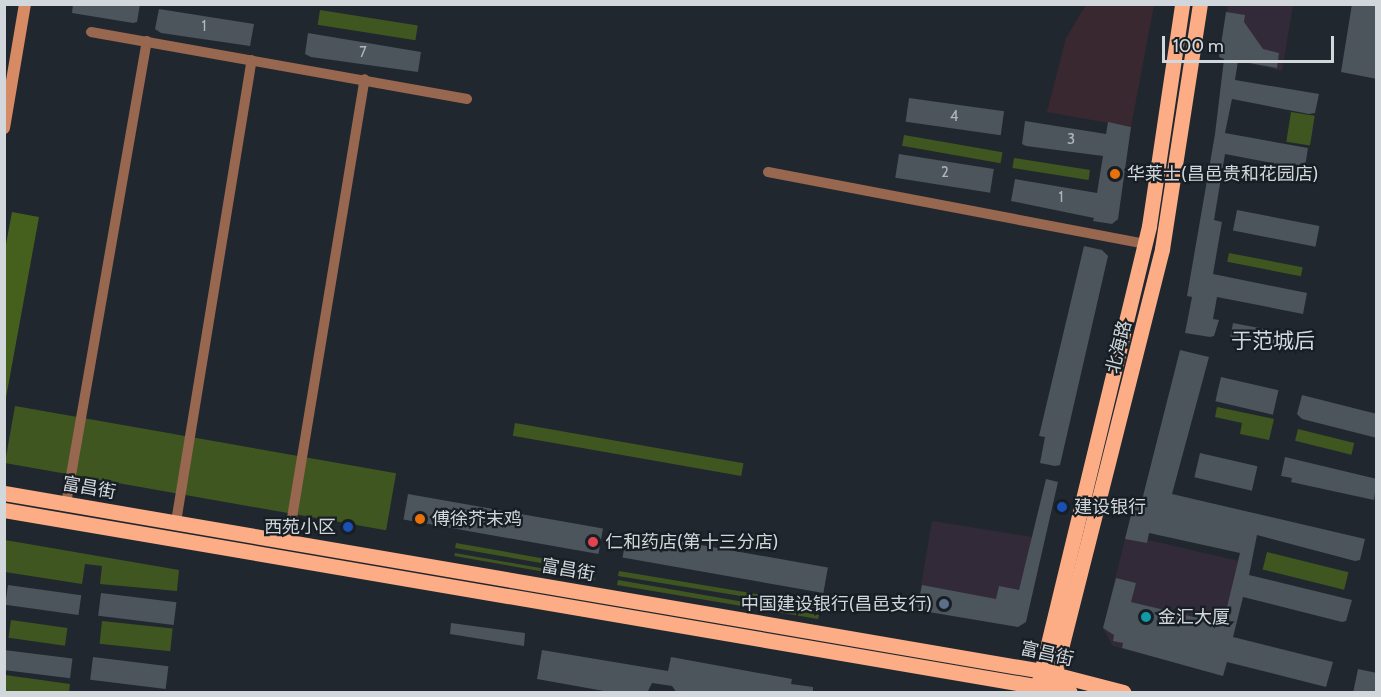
<!DOCTYPE html>
<html>
<head>
<meta charset="utf-8">
<style>
  body { margin:0 }
  #map { position:relative; width:1381px; height:697px; overflow:hidden; background:#21272e; font-family:Cabin,"Noto Sans SC",sans-serif }
  div>[style] { position:absolute }
  [style*='--x'] { left:calc(var(--x)*1px); top:calc(var(--y)*1px); width:calc(var(--w)*1px); rotate:calc(var(--a)*1deg) }
  .commercial>* { inset:0; background:#322a39 }
  .industrial>* { inset:0; background:#3a2830 }
  .green>* { inset:0; background:#405620; transform-origin:0 0 }
  .forest>* { inset:0; background:#455f1c }
  .building>* { inset:0; background:#4c545c; transform-origin:0 0 }
  .street>* { height:10px; margin:-5px; padding:0 5px; transform-origin:5px; border-radius:5px; background:#97674f }
  .secondary>* { height:12px; margin:-6px; padding:0 6px; transform-origin:6px; border-radius:6px; background:#d78b64 }
  .primary>* { height:15px; margin:-7.5px; padding:0 7.5px; transform-origin:7.5px; border-radius:7.5px; background:#fcad85 }
  .dots>* { width:16px; height:16px; translate:-50% -50%; box-sizing:border-box; border:3px solid #171e24; border-radius:50% }
  span { translate:-50% -50%; white-space:nowrap; text-align:center; line-height:1.15; -webkit-text-stroke:4.5px #171e24; paint-order:stroke }
  .number-label { font-size:15px; color:#b0b6bb }
  .number-label span { -webkit-text-stroke-width:0 }
  .poi-label { font-size:18px; color:#d2d7db }
  .left { translate:0 -50%; text-align:left }
  .right { translate:-100% -50%; text-align:right }
  .street-label { font-size:18px; color:#d2d7db }
  .quarter-label { font-size:21px; color:#d0d9e2 }
  .frame { position:absolute; inset:0; border:6px solid #d2d7db; pointer-events:none }
  .scale { position:absolute; left:1162px; top:36px; width:172px; height:27px; box-sizing:border-box; border:3px solid #d2d7db; border-top:0; padding-left:8px; font-size:18px; line-height:21px; white-space:nowrap; color:#d2d7db; -webkit-text-stroke:4px #171e24; paint-order:stroke }
</style>
</head>
<body>
<div id="map">
  <div class="commercial">
    <i style="clip-path:polygon(1228px 5px,1293px 5px,1282px 71px,1219px 57px)"></i>
    <i style="clip-path:polygon(1135px 499px,1156px 504px,1148px 540px,1252px 564px,1223px 676px,1113px 646px,1103px 628px)"></i>
    <i style="clip-path:polygon(932px 521px,1032px 537px,1030px 546px,1039px 563px,1026px 622px,1018px 627px,917px 610px)"></i>
  </div>
  <div class="industrial">
    <i style="clip-path:polygon(1086px 5px,1154px 5px,1131px 127px,1047px 112px,1066px 38px)"></i>
  </div>
  <div class="green">
    <i style="left:320px;top:10px;width:99px;height:15px;rotate:9deg"></i>
    <i style="left:1291px;top:112px;width:24px;height:30px;rotate:9deg"></i>
    <i style="left:904px;top:135px;width:100px;height:11px;rotate:10deg"></i>
    <i style="left:1014px;top:158px;width:77px;height:10px;rotate:9deg"></i>
    <i style="left:1229px;top:253px;width:75px;height:9px;rotate:11deg"></i>
    <i style="left:15px;top:406px;width:387px;height:58px;rotate:10deg"></i>
    <i style="clip-path:polygon(1217px 407px,1274px 419px,1269px 440px,1240px 434px,1242px 423px,1215px 417px)"></i>
    <i style="left:515px;top:423px;width:232px;height:13px;rotate:10deg"></i>
    <i style="left:1298px;top:429px;width:58px;height:12px;rotate:14deg"></i>
    <i style="clip-path:polygon(5px 540px,179px 570px,177px 591px,100px 584px,102px 566px,85px 564px,82px 584px,5px 572px)"></i>
    <i style="left:456px;top:543px;width:142px;height:5px;rotate:10deg"></i>
    <i style="left:1267px;top:552px;width:84px;height:18px;rotate:14deg"></i>
    <i style="left:455px;top:553px;width:142px;height:3px;rotate:10deg"></i>
    <i style="clip-path:polygon(619px 571px,822px 605px,821px 609px,618px 576px)"></i>
    <i style="clip-path:polygon(618px 580px,819px 615px,818px 619px,617px 585px)"></i>
    <i style="left:11px;top:620px;width:57px;height:18px;rotate:8deg"></i>
    <i style="left:102px;top:621px;width:71px;height:23px;rotate:6deg"></i>
    <i style="clip-path:polygon(5px 675px,70px 684px,69px 692px,5px 692px)"></i>
  </div>
  <div class="forest">
    <i style="clip-path:polygon(12px 212px,39px 217px,5px 403px,4px 255px)"></i>
  </div>
  <div class="building">
    <i style="clip-path:polygon(73px 4px,140px 4px,137px 22px,133px 23px,72px 13px)"></i>
    <i style="clip-path:polygon(1352px 4px,1377px 4px,1377px 79px,1341px 72px)"></i>
    <i style="clip-path:polygon(159px 9px,254px 24px,250px 46px,161px 33px,155px 29px)"></i>
    <i style="clip-path:polygon(1226px 12px,1245px 15px,1244px 22px,1263px 49px,1279px 53px,1277px 68px,1238px 61px,1235px 80px,1319px 94px,1315px 113px,1309px 114px,1232px 99px,1225px 133px,1308px 148px,1305px 167px,1299px 168px,1225px 154px,1214px 220px,1222px 222px,1213px 274px,1307px 293px,1303px 314px,1217px 297px,1213px 319px,1219px 320px,1214px 336px,1210px 337px,1185px 333px,1192px 297px,1187px 296px,1215px 134px,1224px 59px,1219px 57px)"></i>
    <i style="clip-path:polygon(308px 33px,421px 52px,418px 72px,311px 57px,305px 54px)"></i>
    <i style="left:909px;top:98px;width:96px;height:24px;rotate:8deg"></i>
    <i style="clip-path:polygon(1025px 121px,1106px 134px,1108px 122px,1131px 127px,1118px 219px,1112px 224px,1093px 221px,1094px 218px,1011px 201px,1015px 179px,1097px 193px,1103px 156px,1026px 146px,1022px 144px)"></i>
    <i style="left:899px;top:154px;width:96px;height:24px;rotate:9deg"></i>
    <i style="left:1237px;top:210px;width:84px;height:21px;rotate:11deg"></i>
    <i style="clip-path:polygon(1084px 246px,1102px 250px,1108px 256px,1060px 465px,1055px 466px,1040px 463px,1045px 437px,1039px 436px)"></i>
    <i style="left:1233px;top:323px;width:71px;height:16px;rotate:11deg"></i>
    <i style="clip-path:polygon(1180px 350px,1209px 357px,1172px 494px,1365px 539px,1360px 560px,1355px 561px,1257px 535px,1249px 575px,1352px 600px,1346px 621px,1342px 622px,1243px 597px,1233px 637px,1333px 662px,1326px 687px,1227px 662px,1223px 676px,1122px 648px,1123px 643px,1113px 641px,1114px 635px,1103px 628px,1116px 578px,1136px 583px,1131px 602px,1223px 624px,1240px 553px,1149px 533px,1147px 543px,1125px 539px,1135px 499px,1142px 500px)"></i>
    <i style="left:1221px;top:377px;width:59px;height:25px;rotate:13deg"></i>
    <i style="clip-path:polygon(1302px 395px,1377px 414px,1377px 438px,1302px 419px,1297px 414px)"></i>
    <i style="left:1200px;top:453px;width:59px;height:25px;rotate:13deg"></i>
    <i style="clip-path:polygon(1285px 457px,1377px 479px,1374px 500px,1291px 482px,1292px 478px,1281px 476px)"></i>
    <i style="clip-path:polygon(1046px 479px,1058px 482px,1026px 622px,1018px 627px,917px 610px,922px 585px,996px 599px,999px 586px,1019px 590px)"></i>
    <i style="left:408px;top:494px;width:198px;height:26px;rotate:10deg"></i>
    <i style="left:627px;top:532px;width:204px;height:26px;rotate:10deg"></i>
    <i style="left:8px;top:585px;width:74px;height:20px;rotate:8deg"></i>
    <i style="left:101px;top:593px;width:76px;height:23px;rotate:7deg"></i>
    <i style="clip-path:polygon(451px 623px,525px 633px,524px 646px,450px 634px)"></i>
    <i style="left:4px;top:650px;width:69px;height:20px;rotate:7deg"></i>
    <i style="clip-path:polygon(542px 650px,668px 671px,671px 657px,792px 679px,791px 684px,813px 687px,813px 693px,677px 693px,672px 686px,652px 683px,647px 693px,615px 693px,537px 679px)"></i>
    <i style="left:93px;top:657px;width:76px;height:23px;rotate:7deg"></i>
    <i style="clip-path:polygon(1358px 669px,1377px 673px,1377px 693px,1353px 693px)"></i>
  </div>
  <div class="street">
    <i style="--x:91;--y:32;--w:382;--a:10.1"></i>
    <i style="--x:768;--y:172;--w:384;--a:10.8"></i>
    <i style="--x:66;--y:504;--w:470;--a:-80.1"></i>
    <i style="--x:176;--y:522;--w:468;--a:-80.7"></i>
    <i style="--x:288;--y:542;--w:469;--a:-80.6"></i>
  </div>
  <div class="secondary">
    <i style="--x:4;--y:128;--w:126;--a:-80.4"></i>
  </div>
  <div class="primary">
    <i style="--x:4;--y:493;--w:1053;--a:9.73"></i>
    <i style="--x:1042;--y:671;--w:84;--a:14.5"></i>
    <i style="--x:4;--y:510;--w:1081;--a:9.69"></i>
    <i style="--x:1039;--y:681;--w:468;--a:-76.4"></i>
    <i style="--x:1149;--y:226;--w:224;--a:-81.5"></i>
    <i style="--x:1052;--y:684;--w:449;--a:-75.8"></i>
    <i style="--x:1162;--y:249;--w:248;--a:-81.2"></i>
  </div>
  <div class="dots">
    <i style="left:1115px;top:174px;background:#e8710a"></i>
    <i style="left:1062px;top:507px;background:#1a4fb4"></i>
    <i style="left:420px;top:519px;background:#e8710a"></i>
    <i style="left:348px;top:527px;background:#1a4fb4"></i>
    <i style="left:593px;top:542px;background:#e0444e"></i>
    <i style="left:944px;top:604px;background:#5c6f8a"></i>
    <i style="left:1146px;top:617px;background:#0f9aa8"></i>
  </div>
  <div class="number-label">
    <span style="left:204px;top:27px">1</span>
    <span style="left:363px;top:53px">7</span>
    <span style="left:954px;top:117px">4</span>
    <span style="left:1071px;top:140px">3</span>
    <span style="left:945px;top:173px">2</span>
    <span style="left:1061px;top:198px">1</span>
  </div>
  <div class="poi-label">
    <span class="left" style="left:1127px;top:174px">华莱士(昌邑贵和花园店)</span>
    <span class="left" style="left:1074px;top:507px">建设银行</span>
    <span class="left" style="left:432px;top:519px">傅徐芥末鸡</span>
    <span class="right" style="left:336px;top:527px">西苑小区</span>
    <span class="left" style="left:605px;top:542px">仁和药店(第十三分店)</span>
    <span class="right" style="left:932px;top:604px">中国建设银行(昌邑支行)</span>
    <span class="left" style="left:1158px;top:617px">金汇大厦</span>
  </div>
  <div class="street-label">
    <span style="left:1119px;top:347px;rotate:-76deg">北海路</span>
    <span style="left:89px;top:488px;rotate:10deg">富昌街</span>
    <span style="left:568px;top:570px;rotate:10deg">富昌街</span>
    <span style="left:1047px;top:654px;rotate:13deg">富昌街</span>
  </div>
  <div class="quarter-label">
    <span style="left:1273px;top:341px">于范城后</span>
  </div>
  <div class="frame"></div>
  <div class="scale">100 m</div>
</div>
</body>
</html>
